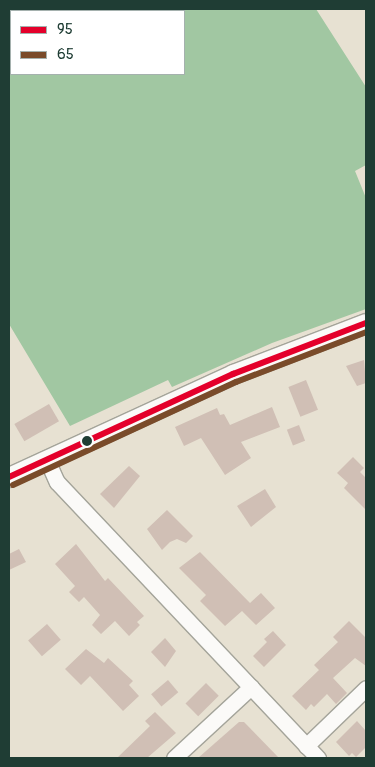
<!DOCTYPE html>
<html>
<head>
<meta charset="utf-8">
<style>
  body { margin:0 }
  #map { position:relative; width:375px; height:767px; overflow:hidden; background:#e7e1d2; font-family:Pangolin,sans-serif }
  div>[style] { position:absolute }
  [style*='--x'] { left:calc(var(--x)*1px); top:calc(var(--y)*1px); width:calc(var(--w)*1px); rotate:calc(var(--a)*1deg) }
  .forest>* { inset:0; background:#a1c7a2 }
  .building>* { inset:0; background:#d0bfb5; transform-origin:0 0 }
  .roads { filter:drop-shadow(1px 0 #a4a49a) drop-shadow(-1px 0 #a4a49a) drop-shadow(0 1px #a4a49a) drop-shadow(0 -1px #a4a49a) }
  .minor>* { height:15px; margin:-7.5px; padding:0 7.5px; transform-origin:7.5px; border-radius:7.5px; background:#fbfaf8 }
  .tertiary>* { height:19px; margin:-9.5px; padding:0 9.5px; transform-origin:9.5px; border-radius:9.5px; background:#fbfaf8 }
  .bus-1>* { height:6px; margin:-3px; padding:0 3px; transform-origin:3px; border-radius:3px; background:#e4002b }
  .bus-2>* { height:6px; margin:-3px; padding:0 3px; transform-origin:3px; border-radius:3px; background:#7a4b2a }
  .dots>* { width:14px; height:14px; translate:-50% -50%; box-sizing:border-box; border:2px solid #fff; border-radius:50% }
  span { translate:-50% -50%; white-space:nowrap; text-align:center; line-height:1.15; -webkit-text-stroke:4.5px #fff; paint-order:stroke }
  .frame { position:absolute; inset:0; border:10px solid #1f3d34; pointer-events:none }
  .legend { position:absolute; left:10px; top:10px; width:175px; height:65px; box-sizing:border-box; background:#fff; border:1px solid #a5b1ae; margin:0; padding:6px 9px; list-style:none; font-size:15px; color:#1f3d34 }
  .legend li { display:flex; align-items:center; gap:10px; height:25px }
  .legend b { width:25px; border:1px solid #a5b1ae }
</style>
</head>
<body>
<div id="map">
  <div class="forest">
    <i style="clip-path:polygon(evenodd,9px 9px,316px 9px,366px 87px,366px 165px,355px 171px,366px 198px,366px 309px,272px 343px,172px 387px,168px 380px,70px 426px,9px 324px,9px 9px,11px 11px,184px 11px,184px 74px,11px 74px,11px 11px)"></i>
  </div>
  <div class="building">
    <i style="clip-path:polygon(364px 360px,366px 383px,357px 386px,346px 366px)"></i>
    <i style="left:306px;top:380px;width:32px;height:19px;rotate:68deg"></i>
    <i style="left:49px;top:404px;width:20px;height:40px;rotate:60deg"></i>
    <i style="clip-path:polygon(272px 407px,280px 427px,241px 442px,251px 458px,225px 475px,201px 438px,184px 446px,175px 427px,217px 408px,220px 415px,224px 414px,230px 425px)"></i>
    <i style="left:299px;top:425px;width:17px;height:13px;rotate:69deg"></i>
    <i style="clip-path:polygon(353px 457px,364px 468px,360px 472px,366px 478px,366px 510px,344px 488px,348px 483px,337px 473px)"></i>
    <i style="clip-path:polygon(129px 466px,140px 476px,114px 508px,100px 494px)"></i>
    <i style="clip-path:polygon(265px 489px,276px 507px,251px 527px,237px 506px)"></i>
    <i style="clip-path:polygon(167px 510px,193px 536px,186px 543px,177px 539px,170px 542px,162px 550px,147px 529px)"></i>
    <i style="clip-path:polygon(76px 544px,105px 581px,108px 578px,144px 616px,137px 622px,140px 625px,129px 636px,115px 621px,101px 634px,92px 625px,100px 615px,84px 597px,79px 602px,69px 592px,75px 586px,55px 564px)"></i>
    <i style="clip-path:polygon(19px 549px,26px 562px,9px 570px,9px 554px)"></i>
    <i style="clip-path:polygon(200px 552px,250px 603px,261px 593px,275px 608px,256px 625px,242px 611px,225px 626px,200px 601px,206px 595px,179px 568px)"></i>
    <i style="clip-path:polygon(349px 621px,366px 638px,366px 666px,355px 658px,333px 678px,347px 693px,336px 704px,327px 694px,314px 707px,311px 704px,306px 710px,292px 696px,319px 670px,314px 665px,338px 642px,333px 637px)"></i>
    <i style="left:47px;top:624px;width:21px;height:25px;rotate:49deg"></i>
    <i style="clip-path:polygon(273px 631px,286px 645px,264px 667px,253px 656px,267px 642px,264px 639px)"></i>
    <i style="clip-path:polygon(165px 638px,176px 651px,165px 667px,151px 652px)"></i>
    <i style="clip-path:polygon(86px 649px,104px 663px,108px 658px,133px 681px,129px 685px,139px 696px,123px 711px,90px 676px,81px 685px,65px 669px)"></i>
    <i style="left:168px;top:680px;width:16px;height:22px;rotate:50deg"></i>
    <i style="left:206px;top:683px;width:18px;height:29px;rotate:45deg"></i>
    <i style="clip-path:polygon(155px 712px,176px 733px,147px 758px,117px 758px,150px 726px,145px 721px)"></i>
    <i style="clip-path:polygon(357px 721px,366px 731px,366px 747px,356px 757px,352px 753px,349px 756px,336px 742px)"></i>
    <i style="clip-path:polygon(239px 722px,244px 722px,279px 758px,198px 758px)"></i>
  </div>
  <div class="roads">
    <div class="minor">
      <i style="--x:47;--y:460;--w:24;--a:66"></i>
      <i style="--x:57;--y:482;--w:380;--a:46.6"></i>
      <i style="--x:306;--y:746;--w:83;--a:-44"></i>
      <i style="--x:174;--y:758;--w:105;--a:-42.7"></i>
    </div>
    <div class="tertiary">
      <i style="--x:9;--y:477;--w:247;--a:-24.7"></i>
      <i style="--x:233;--y:374;--w:142;--a:-21"></i>
    </div>
  </div>
  <div class="bus-1">
    <i style="--x:9;--y:477;--w:247;--a:-24.7"></i>
    <i style="--x:233;--y:374;--w:142;--a:-21"></i>
  </div>
  <div class="bus-2">
    <i style="--x:13;--y:485;--w:246;--a:-24.8"></i>
    <i style="--x:236;--y:382;--w:139;--a:-21"></i>
  </div>
  <div class="dots">
    <i style="left:87px;top:441px;background:#1f3d34"></i>
  </div>
  <div class="frame"></div>
  <ul class="legend">
  <li><b style="height:6px;background:#e4002b"></b>95</li>
  <li><b style="height:6px;background:#7a4b2a"></b>65</li>
  </ul>
</div>
</body>
</html>
